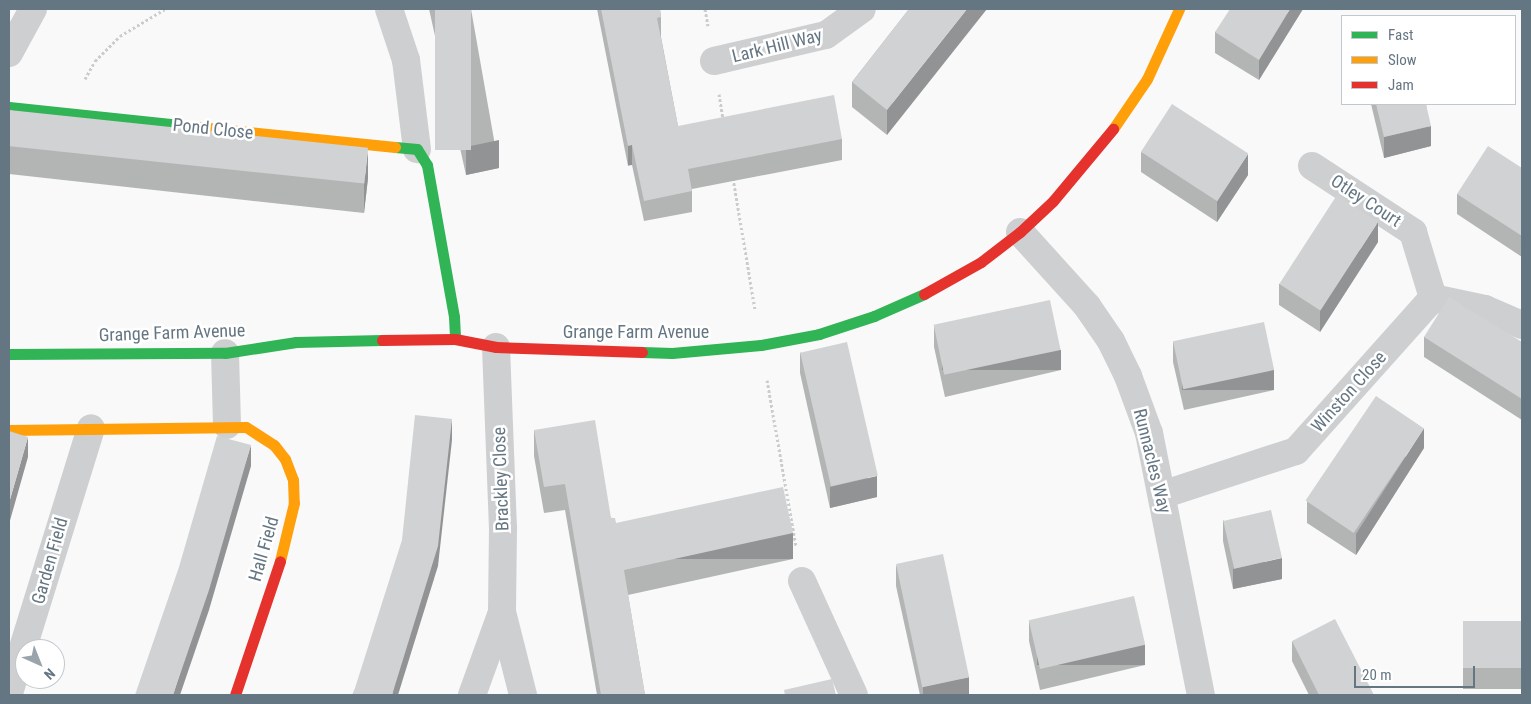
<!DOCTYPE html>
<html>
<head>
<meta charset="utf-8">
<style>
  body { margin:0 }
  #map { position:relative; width:1531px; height:704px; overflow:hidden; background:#f9f9f9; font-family:"Roboto Condensed",sans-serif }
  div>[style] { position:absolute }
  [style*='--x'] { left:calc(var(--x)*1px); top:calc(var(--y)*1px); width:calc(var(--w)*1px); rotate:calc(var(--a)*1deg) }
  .path>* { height:3px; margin-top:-1.5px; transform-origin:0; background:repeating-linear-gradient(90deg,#cbcccd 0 2.5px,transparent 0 5px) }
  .street>* { height:28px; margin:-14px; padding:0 14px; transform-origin:14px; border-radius:14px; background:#cecfd0 }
  .fast>* { height:11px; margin:-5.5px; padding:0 5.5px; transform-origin:5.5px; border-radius:5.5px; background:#30b455 }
  .slow>* { height:11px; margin:-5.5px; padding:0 5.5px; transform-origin:5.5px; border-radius:5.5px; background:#ff9f0a }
  .jam>* { height:11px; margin:-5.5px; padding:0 5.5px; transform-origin:5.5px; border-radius:5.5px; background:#e5322d }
  .wall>* { inset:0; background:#b3b5b5; transform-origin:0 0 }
  .shaded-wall>* { inset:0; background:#929394; transform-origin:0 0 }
  .building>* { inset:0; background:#d0d2d3; transform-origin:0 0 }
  span { translate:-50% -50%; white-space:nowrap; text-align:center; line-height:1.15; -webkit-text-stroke:5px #fff; paint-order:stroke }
  .street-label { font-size:18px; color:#657683 }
  .frame { position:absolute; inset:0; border:10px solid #657683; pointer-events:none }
  .legend { position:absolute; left:1341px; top:15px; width:175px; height:90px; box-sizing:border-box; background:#fff; border:1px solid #c1c8cd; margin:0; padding:6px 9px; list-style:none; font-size:15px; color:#657683 }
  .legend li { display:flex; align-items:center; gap:10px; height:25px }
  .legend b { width:25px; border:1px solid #c1c8cd }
  .north { position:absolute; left:15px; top:639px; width:50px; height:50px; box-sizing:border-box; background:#fff; border:1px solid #c1c8cd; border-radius:50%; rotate:136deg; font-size:14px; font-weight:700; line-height:20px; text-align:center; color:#657683 }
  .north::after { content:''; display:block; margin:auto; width:18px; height:22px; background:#99a4ac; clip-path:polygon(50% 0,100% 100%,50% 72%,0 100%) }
  .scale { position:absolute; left:1354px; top:666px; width:121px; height:22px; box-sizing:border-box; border:2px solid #657683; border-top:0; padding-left:6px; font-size:15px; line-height:18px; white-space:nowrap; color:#657683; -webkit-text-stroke:4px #fff; paint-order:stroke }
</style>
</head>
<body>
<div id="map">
  <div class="path">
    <i style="--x:705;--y:9;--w:17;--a:80"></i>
    <i style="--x:85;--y:79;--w:21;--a:-61"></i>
    <i style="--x:95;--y:61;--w:35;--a:-45"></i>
    <i style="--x:120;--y:36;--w:52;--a:-31"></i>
    <i style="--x:719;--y:94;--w:26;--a:81"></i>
    <i style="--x:733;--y:178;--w:134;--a:80.5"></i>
    <i style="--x:767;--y:380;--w:169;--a:80.1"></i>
  </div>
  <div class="street">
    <i style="--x:389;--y:9;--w:54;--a:71.6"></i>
    <i style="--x:406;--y:60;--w:90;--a:83"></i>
    <i style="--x:9;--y:53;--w:50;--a:-61.4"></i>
    <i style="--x:714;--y:61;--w:115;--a:-13.1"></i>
    <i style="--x:826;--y:35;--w:44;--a:-35.8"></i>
    <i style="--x:1312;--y:166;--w:121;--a:33.2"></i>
    <i style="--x:1413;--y:232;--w:69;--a:73.1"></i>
    <i style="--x:1020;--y:232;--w:100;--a:47.8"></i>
    <i style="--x:1087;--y:306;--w:42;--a:55.6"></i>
    <i style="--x:1111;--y:341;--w:39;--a:64"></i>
    <i style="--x:1128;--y:376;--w:61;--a:69.8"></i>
    <i style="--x:1149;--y:433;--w:267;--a:78.8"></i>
    <i style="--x:496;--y:347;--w:181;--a:87.8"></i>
    <i style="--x:503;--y:528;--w:84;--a:90.7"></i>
    <i style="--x:502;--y:612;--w:86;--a:75.8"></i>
    <i style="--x:225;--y:353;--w:72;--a:88.4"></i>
    <i style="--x:1162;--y:495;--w:141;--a:-18.2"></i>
    <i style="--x:1296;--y:451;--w:205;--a:-48.2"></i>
    <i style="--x:1433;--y:298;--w:53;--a:11.9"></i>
    <i style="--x:1485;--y:309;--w:40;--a:23.4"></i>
    <i style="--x:802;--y:581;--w:125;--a:65.5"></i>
    <i style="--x:9;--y:693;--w:277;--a:-72.8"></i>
    <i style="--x:472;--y:695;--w:88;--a:-70.1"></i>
  </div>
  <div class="fast">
    <i style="--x:9;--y:107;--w:191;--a:6"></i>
    <i style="--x:395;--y:147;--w:22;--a:5"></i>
    <i style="--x:417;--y:149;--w:19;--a:58"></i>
    <i style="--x:427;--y:165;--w:154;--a:79.9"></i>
    <i style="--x:454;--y:317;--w:22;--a:87"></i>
    <i style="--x:642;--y:352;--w:30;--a:2"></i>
    <i style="--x:672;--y:353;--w:89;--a:-5.1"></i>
    <i style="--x:761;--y:345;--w:59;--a:-10.7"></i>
    <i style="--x:819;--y:334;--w:58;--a:-18.1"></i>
    <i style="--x:874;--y:316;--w:55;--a:-23.7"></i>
    <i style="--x:9;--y:354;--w:216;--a:-0.3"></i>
    <i style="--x:225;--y:353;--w:72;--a:-8.8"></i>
    <i style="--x:296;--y:342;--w:86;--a:-1.3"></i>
  </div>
  <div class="slow">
    <i style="--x:199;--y:127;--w:197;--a:5.8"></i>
    <i style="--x:1113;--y:129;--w:60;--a:-55.8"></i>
    <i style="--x:1147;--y:79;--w:77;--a:-65.4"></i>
    <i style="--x:9;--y:430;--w:237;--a:-0.7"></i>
    <i style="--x:246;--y:427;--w:33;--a:33"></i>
    <i style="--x:274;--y:445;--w:18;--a:52"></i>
    <i style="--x:285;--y:459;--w:22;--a:69"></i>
    <i style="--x:293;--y:480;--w:23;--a:88"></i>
    <i style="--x:294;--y:503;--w:60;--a:103.6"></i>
  </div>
  <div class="jam">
    <i style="--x:924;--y:294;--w:65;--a:-29.3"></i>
    <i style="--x:981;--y:262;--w:49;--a:-37.6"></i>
    <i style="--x:1020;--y:232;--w:45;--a:-43.2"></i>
    <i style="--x:1053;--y:201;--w:94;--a:-50.2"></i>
    <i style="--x:382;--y:340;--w:73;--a:-0.8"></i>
    <i style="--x:455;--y:339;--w:42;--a:11"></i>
    <i style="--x:496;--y:347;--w:146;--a:2"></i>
    <i style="--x:235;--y:695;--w:141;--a:-71.4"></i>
  </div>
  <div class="wall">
    <i style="clip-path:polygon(429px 9px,471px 9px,499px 168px,466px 175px)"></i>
    <i style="clip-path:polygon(597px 9px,660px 9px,661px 17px,661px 37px,678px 126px,842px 139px,842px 160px,692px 189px,692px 212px,644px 221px,632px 165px,628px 166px)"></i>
    <i style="clip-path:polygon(909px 9px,887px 135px,852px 107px,852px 82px)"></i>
    <i style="clip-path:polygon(1303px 9px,1259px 80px,1215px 53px,1215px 32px)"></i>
    <i style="clip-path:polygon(1371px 104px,1426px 104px,1431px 146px,1384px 158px)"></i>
    <i style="clip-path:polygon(9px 110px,368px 178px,364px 213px,9px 174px)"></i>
    <i style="clip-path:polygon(1141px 152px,1248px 175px,1217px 222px,1141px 172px)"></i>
    <i style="clip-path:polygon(1522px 168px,1522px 257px,1457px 214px,1457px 194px)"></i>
    <i style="clip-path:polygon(1378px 242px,1320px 332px,1279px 305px,1279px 284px)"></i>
    <i style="clip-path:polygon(934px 326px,1061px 370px,945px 397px,934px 347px)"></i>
    <i style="clip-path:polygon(1424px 337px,1522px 342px,1522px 420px,1424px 357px)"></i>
    <i style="clip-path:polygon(1173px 342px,1274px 390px,1184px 410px,1173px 362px)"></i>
    <i style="clip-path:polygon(800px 352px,877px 497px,830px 508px,800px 373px)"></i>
    <i style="clip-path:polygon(534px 430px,616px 523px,793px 559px,628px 595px,645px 695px,597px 695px,565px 510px,544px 513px,534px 456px)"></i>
    <i style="clip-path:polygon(1424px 448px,1356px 555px,1307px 523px,1307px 502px)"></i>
    <i style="clip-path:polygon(1223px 520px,1282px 579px,1233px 589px,1223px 541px)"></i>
    <i style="clip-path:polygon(896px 565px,969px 695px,920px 695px,896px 586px)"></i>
    <i style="clip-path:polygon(1029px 621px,1145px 665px,1040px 690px,1029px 641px)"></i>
    <i style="left:1522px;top:621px;width:68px;height:59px;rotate:90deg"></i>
    <i style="clip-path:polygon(1292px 641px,1374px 695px,1309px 695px,1292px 661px)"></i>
  </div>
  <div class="shaded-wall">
    <i style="clip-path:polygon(967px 9px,987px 9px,887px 135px,887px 110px)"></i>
    <i style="clip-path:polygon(1290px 9px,1303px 9px,1259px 80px,1259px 60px)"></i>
    <i style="clip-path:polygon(1431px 126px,1431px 146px,1384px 158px,1384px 137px)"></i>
    <i style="clip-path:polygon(499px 140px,499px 168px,466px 175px,466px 147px)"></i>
    <i style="left:632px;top:145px;width:20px;height:4px;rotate:90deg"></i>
    <i style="clip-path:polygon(368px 150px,368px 178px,364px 213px,364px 185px)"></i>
    <i style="clip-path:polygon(1248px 154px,1248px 175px,1217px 222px,1217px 201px)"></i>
    <i style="clip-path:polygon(1378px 222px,1378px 242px,1320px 332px,1320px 311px)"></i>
    <i style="left:1061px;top:350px;width:20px;height:119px;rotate:90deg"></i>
    <i style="left:1274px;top:370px;width:20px;height:92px;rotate:90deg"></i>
    <i style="clip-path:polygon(452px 419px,452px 440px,438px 566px,398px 695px,392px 695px)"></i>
    <i style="clip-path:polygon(1424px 428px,1424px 448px,1356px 555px,1356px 534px)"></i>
    <i style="clip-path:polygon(28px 437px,28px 457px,9px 524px,9px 503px)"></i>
    <i style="clip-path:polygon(251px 445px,251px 466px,209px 610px,180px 695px,173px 695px)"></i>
    <i style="clip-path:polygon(877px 476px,877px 497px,830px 508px,830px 487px)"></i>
    <i style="left:793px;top:533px;width:26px;height:173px;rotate:90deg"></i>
    <i style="clip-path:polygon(1282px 558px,1282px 579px,1233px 589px,1233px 569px)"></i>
    <i style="left:1145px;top:645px;width:20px;height:108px;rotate:90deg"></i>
    <i style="clip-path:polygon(969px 677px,969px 695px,923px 695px,923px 687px)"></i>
  </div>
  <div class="building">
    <i style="left:435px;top:9px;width:36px;height:141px"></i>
    <i style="clip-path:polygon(601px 9px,660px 9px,661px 17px,657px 18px,678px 126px,834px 95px,842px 139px,688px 169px,692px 191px,644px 201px,632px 145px,628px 146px)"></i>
    <i style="clip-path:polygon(909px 9px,967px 9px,887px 110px,852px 82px)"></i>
    <i style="clip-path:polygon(1230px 9px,1290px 9px,1259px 60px,1215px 32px)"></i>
    <i style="left:1172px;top:104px;width:91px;height:57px;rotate:33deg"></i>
    <i style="clip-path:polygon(1376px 104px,1426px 104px,1431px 126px,1384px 137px)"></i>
    <i style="left:9px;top:110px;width:361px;height:36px;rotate:6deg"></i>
    <i style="clip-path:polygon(1488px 146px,1522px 168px,1522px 236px,1457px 194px)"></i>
    <i style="left:1337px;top:195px;width:49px;height:106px;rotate:33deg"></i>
    <i style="clip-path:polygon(1449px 297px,1522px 342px,1522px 399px,1424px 337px)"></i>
    <i style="left:1050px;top:300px;width:51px;height:119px;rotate:78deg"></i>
    <i style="left:1264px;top:322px;width:49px;height:93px;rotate:78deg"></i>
    <i style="left:847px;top:342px;width:137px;height:48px;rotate:77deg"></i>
    <i style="left:1376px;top:396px;width:58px;height:126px;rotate:34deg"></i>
    <i style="clip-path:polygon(415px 415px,452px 419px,438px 546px,392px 695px,352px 695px,355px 688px,402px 540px)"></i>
    <i style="clip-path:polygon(595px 420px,611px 518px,615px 518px,616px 523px,783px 487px,793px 533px,624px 570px,645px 695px,601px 695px,565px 484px,544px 487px,534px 430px)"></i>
    <i style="clip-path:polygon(9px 431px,28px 437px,9px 503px)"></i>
    <i style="clip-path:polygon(217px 436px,251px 445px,209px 590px,173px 695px,135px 695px,179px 567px)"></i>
    <i style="left:1271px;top:510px;width:49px;height:49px;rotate:77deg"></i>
    <i style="left:943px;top:554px;width:126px;height:48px;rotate:78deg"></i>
    <i style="left:1134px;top:596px;width:50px;height:108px;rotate:77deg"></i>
    <i style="clip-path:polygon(1335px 619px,1374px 695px,1319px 695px,1292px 641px)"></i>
    <i style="left:1522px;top:621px;width:47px;height:59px;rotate:90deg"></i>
    <i style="clip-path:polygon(832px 679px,836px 695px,785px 695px,784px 690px)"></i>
  </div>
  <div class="street-label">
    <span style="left:777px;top:46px;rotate:-14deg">Lark Hill Way</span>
    <span style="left:213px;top:129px;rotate:6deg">Pond Close</span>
    <span style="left:1366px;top:201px;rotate:33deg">Otley Court</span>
    <span style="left:636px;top:332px">Grange Farm Avenue</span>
    <span style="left:172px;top:333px;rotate:-2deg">Grange Farm Avenue</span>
    <span style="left:1349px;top:392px;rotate:-48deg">Winston Close</span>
    <span style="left:1152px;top:461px;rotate:76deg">Runnacles Way</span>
    <span style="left:501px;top:479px;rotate:-92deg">Brackley Close</span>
    <span style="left:264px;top:549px;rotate:-74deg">Hall Field</span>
    <span style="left:50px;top:561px;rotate:-74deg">Garden Field</span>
  </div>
  <div class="frame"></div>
  <ul class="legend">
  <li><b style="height:6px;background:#30b455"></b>Fast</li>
  <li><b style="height:6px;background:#ff9f0a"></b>Slow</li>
  <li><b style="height:6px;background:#e5322d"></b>Jam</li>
  </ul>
  <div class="north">N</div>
  <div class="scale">20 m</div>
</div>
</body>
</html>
